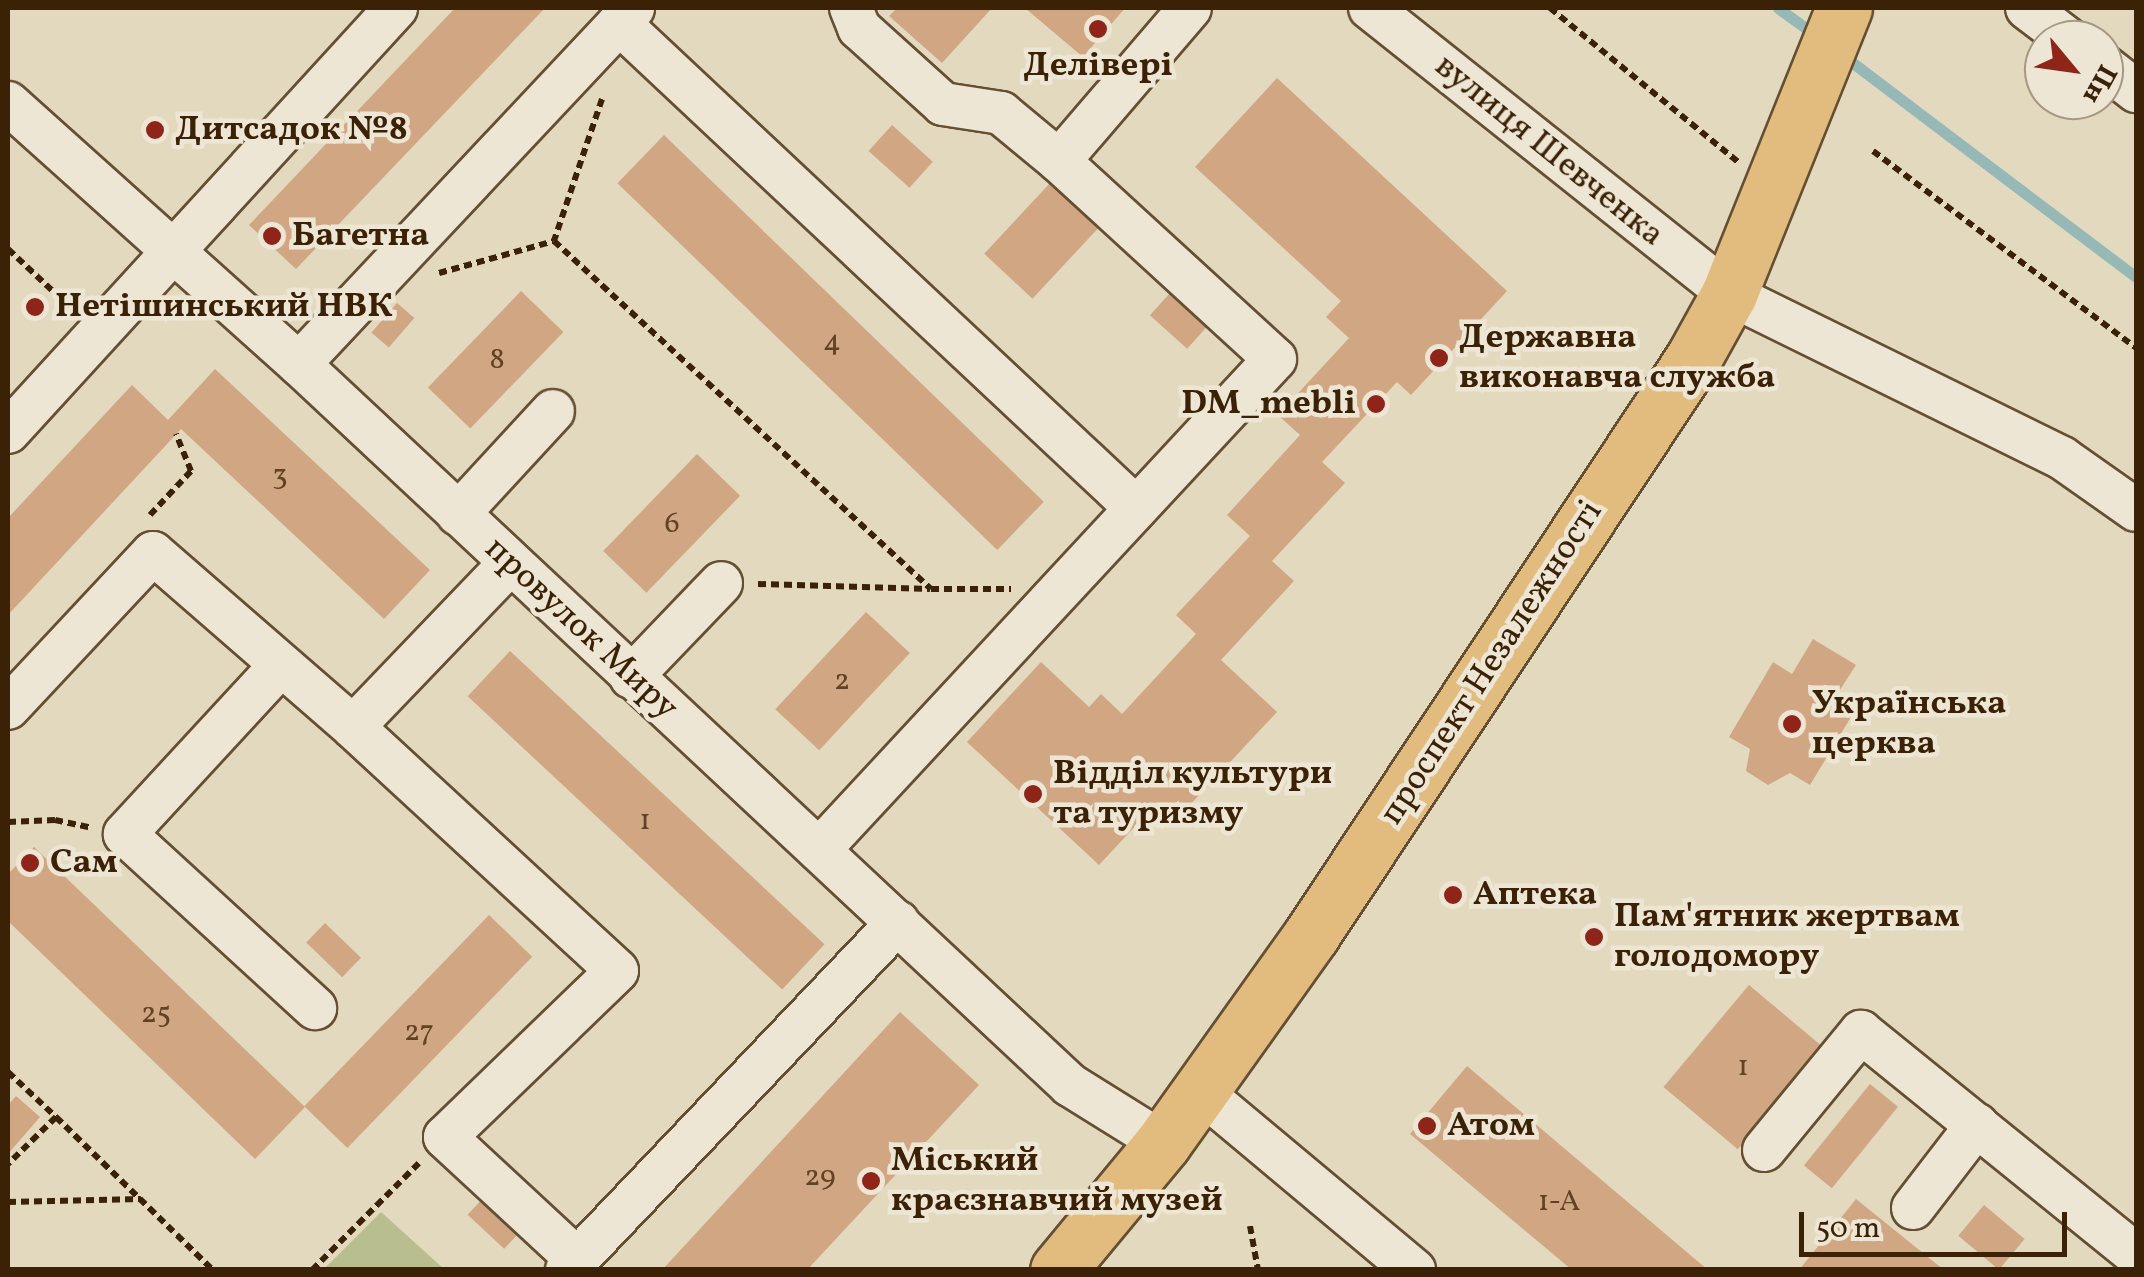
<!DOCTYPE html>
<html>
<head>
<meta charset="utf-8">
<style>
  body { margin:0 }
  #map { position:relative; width:2144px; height:1277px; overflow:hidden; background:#e3d9be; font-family:Vollkorn,serif }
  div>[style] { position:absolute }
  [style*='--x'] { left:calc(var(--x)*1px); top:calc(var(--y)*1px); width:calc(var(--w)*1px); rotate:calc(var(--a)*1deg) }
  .green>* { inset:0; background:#b9be8e }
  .stream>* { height:11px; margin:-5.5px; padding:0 5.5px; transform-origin:5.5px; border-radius:5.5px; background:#96b9b7 }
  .building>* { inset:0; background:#d1a683; transform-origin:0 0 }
  .path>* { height:6px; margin-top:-3px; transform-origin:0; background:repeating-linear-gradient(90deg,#3b2105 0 8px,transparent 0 13px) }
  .roads { filter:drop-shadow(2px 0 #654f33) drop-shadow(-2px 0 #654f33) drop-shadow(0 2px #654f33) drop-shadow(0 -2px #654f33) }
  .minor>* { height:42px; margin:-21px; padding:0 21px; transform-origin:21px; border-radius:21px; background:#ede6d5 }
  .major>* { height:55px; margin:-27.5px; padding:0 27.5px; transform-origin:27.5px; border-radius:27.5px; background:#e2bc7f }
  .dots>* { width:28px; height:28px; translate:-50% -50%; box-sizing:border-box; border:5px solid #ede6d5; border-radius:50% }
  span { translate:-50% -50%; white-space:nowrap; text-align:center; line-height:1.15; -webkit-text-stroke:9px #ede6d5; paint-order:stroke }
  .number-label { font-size:30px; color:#604224 }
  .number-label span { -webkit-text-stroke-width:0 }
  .poi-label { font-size:35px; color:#3b2105; font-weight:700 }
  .left { translate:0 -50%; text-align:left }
  .right { translate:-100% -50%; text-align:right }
  .street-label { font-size:35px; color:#3b2105 }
  .frame { position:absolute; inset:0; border:10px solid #3b2105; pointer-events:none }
  .north { position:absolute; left:2024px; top:20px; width:100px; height:100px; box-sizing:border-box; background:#ede6d5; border:2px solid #a69782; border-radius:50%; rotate:119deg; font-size:28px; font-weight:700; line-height:40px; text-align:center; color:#3b2105 }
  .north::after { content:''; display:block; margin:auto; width:35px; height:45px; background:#8f2418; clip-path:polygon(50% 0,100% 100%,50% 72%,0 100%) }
  .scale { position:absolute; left:1799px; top:1212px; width:268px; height:45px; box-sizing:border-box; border:5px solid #3b2105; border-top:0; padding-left:12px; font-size:30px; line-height:35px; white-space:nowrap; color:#3b2105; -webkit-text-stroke:8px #ede6d5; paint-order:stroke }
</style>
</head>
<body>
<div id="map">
  <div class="green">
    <i style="clip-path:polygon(381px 1212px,444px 1269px,324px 1269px)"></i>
  </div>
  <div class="stream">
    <i style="--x:1778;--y:8;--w:49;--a:35.9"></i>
    <i style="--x:1841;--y:54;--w:370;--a:37.1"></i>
  </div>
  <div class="building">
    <i style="clip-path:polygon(455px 8px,545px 8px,296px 269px,249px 225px)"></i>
    <i style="clip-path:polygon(897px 8px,992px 8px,942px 63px,889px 16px)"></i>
    <i style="clip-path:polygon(1025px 8px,1125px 8px,1083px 57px)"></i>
    <i style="clip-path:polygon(1277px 78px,1507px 291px,1411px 395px,1397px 382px,1322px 462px,1345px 483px,1272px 561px,1294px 581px,1221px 660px,1277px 712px,1173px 823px,1154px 806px,1099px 865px,967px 742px,1041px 662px,1089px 707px,1101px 694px,1122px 714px,1196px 634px,1176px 615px,1250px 536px,1227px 515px,1300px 435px,1278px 415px,1349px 338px,1326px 317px,1341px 301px,1195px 167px)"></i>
    <i style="left:892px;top:125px;width:55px;height:35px;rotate:42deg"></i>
    <i style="left:664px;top:135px;width:528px;height:67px;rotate:44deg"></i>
    <i style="left:1051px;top:182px;width:66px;height:98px;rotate:43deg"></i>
    <i style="left:521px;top:291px;width:59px;height:134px;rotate:44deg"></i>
    <i style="left:1170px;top:293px;width:50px;height:30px;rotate:42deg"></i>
    <i style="left:397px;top:303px;width:23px;height:39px;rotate:41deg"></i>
    <i style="clip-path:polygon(215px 369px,430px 570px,384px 619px,181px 429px,8px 615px,8px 518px,132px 385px,168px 420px)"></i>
    <i style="left:697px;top:454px;width:60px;height:135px;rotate:44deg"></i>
    <i style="left:866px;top:612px;width:60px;height:133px;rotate:43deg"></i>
    <i style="clip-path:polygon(1813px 639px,1856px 665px,1834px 699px,1854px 712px,1810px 785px,1790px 773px,1768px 785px,1746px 771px,1750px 749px,1729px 737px,1773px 662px,1792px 674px)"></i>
    <i style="left:510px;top:651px;width:430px;height:62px;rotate:43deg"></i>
    <i style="clip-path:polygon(34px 847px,305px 1107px,255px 1159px,8px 921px,8px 874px)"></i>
    <i style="left:489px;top:915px;width:60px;height:266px;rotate:44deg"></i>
    <i style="left:325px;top:923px;width:50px;height:27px;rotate:44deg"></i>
    <i style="left:1749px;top:985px;width:97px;height:133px;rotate:40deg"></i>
    <i style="clip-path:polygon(900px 1012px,979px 1085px,807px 1270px,662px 1270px)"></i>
    <i style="clip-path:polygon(1467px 1066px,1708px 1270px,1572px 1270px,1410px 1134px)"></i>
    <i style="left:1870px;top:1084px;width:36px;height:105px;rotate:39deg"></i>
    <i style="clip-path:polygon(16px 1096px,40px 1117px,8px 1154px,8px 1105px)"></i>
    <i style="left:486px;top:1195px;width:50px;height:27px;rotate:43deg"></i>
    <i style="clip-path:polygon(1856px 1199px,1944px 1270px,1799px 1270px)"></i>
    <i style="left:1984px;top:1205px;width:53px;height:40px;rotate:40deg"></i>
  </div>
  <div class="path">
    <i style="--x:1550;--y:8;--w:243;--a:39.3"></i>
    <i style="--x:602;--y:99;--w:150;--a:108.7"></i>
    <i style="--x:554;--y:241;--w:513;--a:42.71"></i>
    <i style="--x:931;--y:589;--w:80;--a:0"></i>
    <i style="--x:1873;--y:151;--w:329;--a:36.8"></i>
    <i style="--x:8;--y:249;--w:88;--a:43.2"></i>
    <i style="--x:439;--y:273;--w:119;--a:-15.5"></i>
    <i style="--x:150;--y:515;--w:60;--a:-47"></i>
    <i style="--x:191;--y:471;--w:40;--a:-112"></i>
    <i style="--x:758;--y:584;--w:172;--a:1.7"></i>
    <i style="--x:8;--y:822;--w:47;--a:-2.4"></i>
    <i style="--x:55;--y:820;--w:35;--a:12"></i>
    <i style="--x:8;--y:1072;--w:66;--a:43.2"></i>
    <i style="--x:56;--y:1117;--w:67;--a:135.6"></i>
    <i style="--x:56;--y:1117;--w:219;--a:44.3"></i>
    <i style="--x:8;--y:1202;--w:133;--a:-1.3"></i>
    <i style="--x:1250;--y:1226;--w:45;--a:79.7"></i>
    <i style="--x:312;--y:1270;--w:154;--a:-45"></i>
  </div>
  <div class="roads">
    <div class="minor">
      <i style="--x:851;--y:8;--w:22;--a:68"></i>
      <i style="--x:859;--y:28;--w:113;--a:42.1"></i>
      <i style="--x:943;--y:104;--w:59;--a:8.8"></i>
      <i style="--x:1001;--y:113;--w:75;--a:39.6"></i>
      <i style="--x:1059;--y:161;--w:201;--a:-49.4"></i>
      <i style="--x:1370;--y:8;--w:459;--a:38.5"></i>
      <i style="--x:1729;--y:294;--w:371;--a:26.2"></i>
      <i style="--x:2062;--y:458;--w:90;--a:35.1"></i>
      <i style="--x:2027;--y:8;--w:53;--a:37.3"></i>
      <i style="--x:619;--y:23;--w:709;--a:43.17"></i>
      <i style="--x:2104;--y:66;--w:41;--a:38"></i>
      <i style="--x:8;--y:103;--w:391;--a:41.9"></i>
      <i style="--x:299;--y:364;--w:1056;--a:43.08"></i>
      <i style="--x:1070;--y:1085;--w:110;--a:31.9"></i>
      <i style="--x:299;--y:364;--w:488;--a:-46.8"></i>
      <i style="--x:8;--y:432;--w:575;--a:-47.54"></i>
      <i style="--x:458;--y:514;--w:140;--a:-47.3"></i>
      <i style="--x:280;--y:666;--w:229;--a:132.7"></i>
      <i style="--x:125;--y:834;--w:258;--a:42.5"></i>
      <i style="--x:631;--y:677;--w:130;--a:-46.2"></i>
      <i style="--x:8;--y:708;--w:212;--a:-46.9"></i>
      <i style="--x:153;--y:553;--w:265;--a:41"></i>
      <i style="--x:353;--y:727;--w:227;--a:-46.2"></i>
      <i style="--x:353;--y:727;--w:359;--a:42.7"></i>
      <i style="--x:617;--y:971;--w:239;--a:136"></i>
      <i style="--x:445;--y:1137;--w:181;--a:42.8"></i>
      <i style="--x:819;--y:850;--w:670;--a:-47.12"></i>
      <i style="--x:1275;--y:359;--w:293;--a:-137.5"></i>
      <i style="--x:1201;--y:1092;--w:278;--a:39.9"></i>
      <i style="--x:1764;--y:1150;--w:153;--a:-50.6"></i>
      <i style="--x:1861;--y:1032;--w:354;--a:39"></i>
      <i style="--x:1913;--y:1208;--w:105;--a:-52.4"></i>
      <i style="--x:567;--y:1270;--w:480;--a:-46.4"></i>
    </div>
    <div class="major">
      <i style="--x:1058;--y:1270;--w:165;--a:-50.4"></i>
      <i style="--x:1163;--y:1143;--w:257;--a:-54.5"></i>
      <i style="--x:1312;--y:934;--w:690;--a:-56.47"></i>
      <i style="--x:1693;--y:359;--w:74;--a:-61"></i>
      <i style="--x:1729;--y:294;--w:308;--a:-68.1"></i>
    </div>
  </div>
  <div class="dots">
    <i style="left:1098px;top:29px;background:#8f2418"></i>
    <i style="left:155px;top:130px;background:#8f2418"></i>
    <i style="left:272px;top:236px;background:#8f2418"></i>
    <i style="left:35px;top:307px;background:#8f2418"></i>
    <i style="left:1439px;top:358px;background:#8f2418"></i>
    <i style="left:1376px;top:404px;background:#8f2418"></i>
    <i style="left:1792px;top:724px;background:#8f2418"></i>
    <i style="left:1033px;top:794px;background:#8f2418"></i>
    <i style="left:30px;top:863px;background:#8f2418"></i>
    <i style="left:1453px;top:895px;background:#8f2418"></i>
    <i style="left:1594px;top:937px;background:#8f2418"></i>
    <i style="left:1427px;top:1126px;background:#8f2418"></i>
    <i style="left:871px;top:1181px;background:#8f2418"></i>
  </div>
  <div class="number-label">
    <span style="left:832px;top:342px">4</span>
    <span style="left:497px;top:360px">8</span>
    <span style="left:280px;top:476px">3</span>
    <span style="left:672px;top:524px">6</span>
    <span style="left:842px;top:681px">2</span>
    <span style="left:645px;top:821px">1</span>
    <span style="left:156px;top:1014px">25</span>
    <span style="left:419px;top:1032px">27</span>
    <span style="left:1743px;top:1067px">1</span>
    <span style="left:820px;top:1177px">29</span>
    <span style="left:1559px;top:1202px">1-А</span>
  </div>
  <div class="poi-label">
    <span style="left:1098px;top:66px">Делівері</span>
    <span class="left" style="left:175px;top:130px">Дитсадок №8</span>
    <span class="left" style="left:292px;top:236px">Багетна</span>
    <span class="left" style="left:55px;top:307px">Нетішинський НВК</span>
    <span class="left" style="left:1459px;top:358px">Державна<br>виконавча служба</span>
    <span class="right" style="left:1356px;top:404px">DM_mebli</span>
    <span class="left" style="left:1812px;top:724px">Українська<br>церква</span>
    <span class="left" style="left:1053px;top:794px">Відділ культури<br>та туризму</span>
    <span class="left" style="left:50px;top:863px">Сам</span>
    <span class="left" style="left:1473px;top:895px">Аптека</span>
    <span class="left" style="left:1614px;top:937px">Пам'ятник жертвам<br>голодомору</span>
    <span class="left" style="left:1447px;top:1126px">Атом</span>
    <span class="left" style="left:891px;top:1181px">Міський<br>краєзнавчий музей</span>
  </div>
  <div class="street-label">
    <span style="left:1549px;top:151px;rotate:39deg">вулиця Шевченка</span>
    <span style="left:581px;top:629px;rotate:43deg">провулок Миру</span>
    <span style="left:1492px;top:663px;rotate:-57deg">проспект Незалежності</span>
  </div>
  <div class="frame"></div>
  <div class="north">Пн</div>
  <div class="scale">50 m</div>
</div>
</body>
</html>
